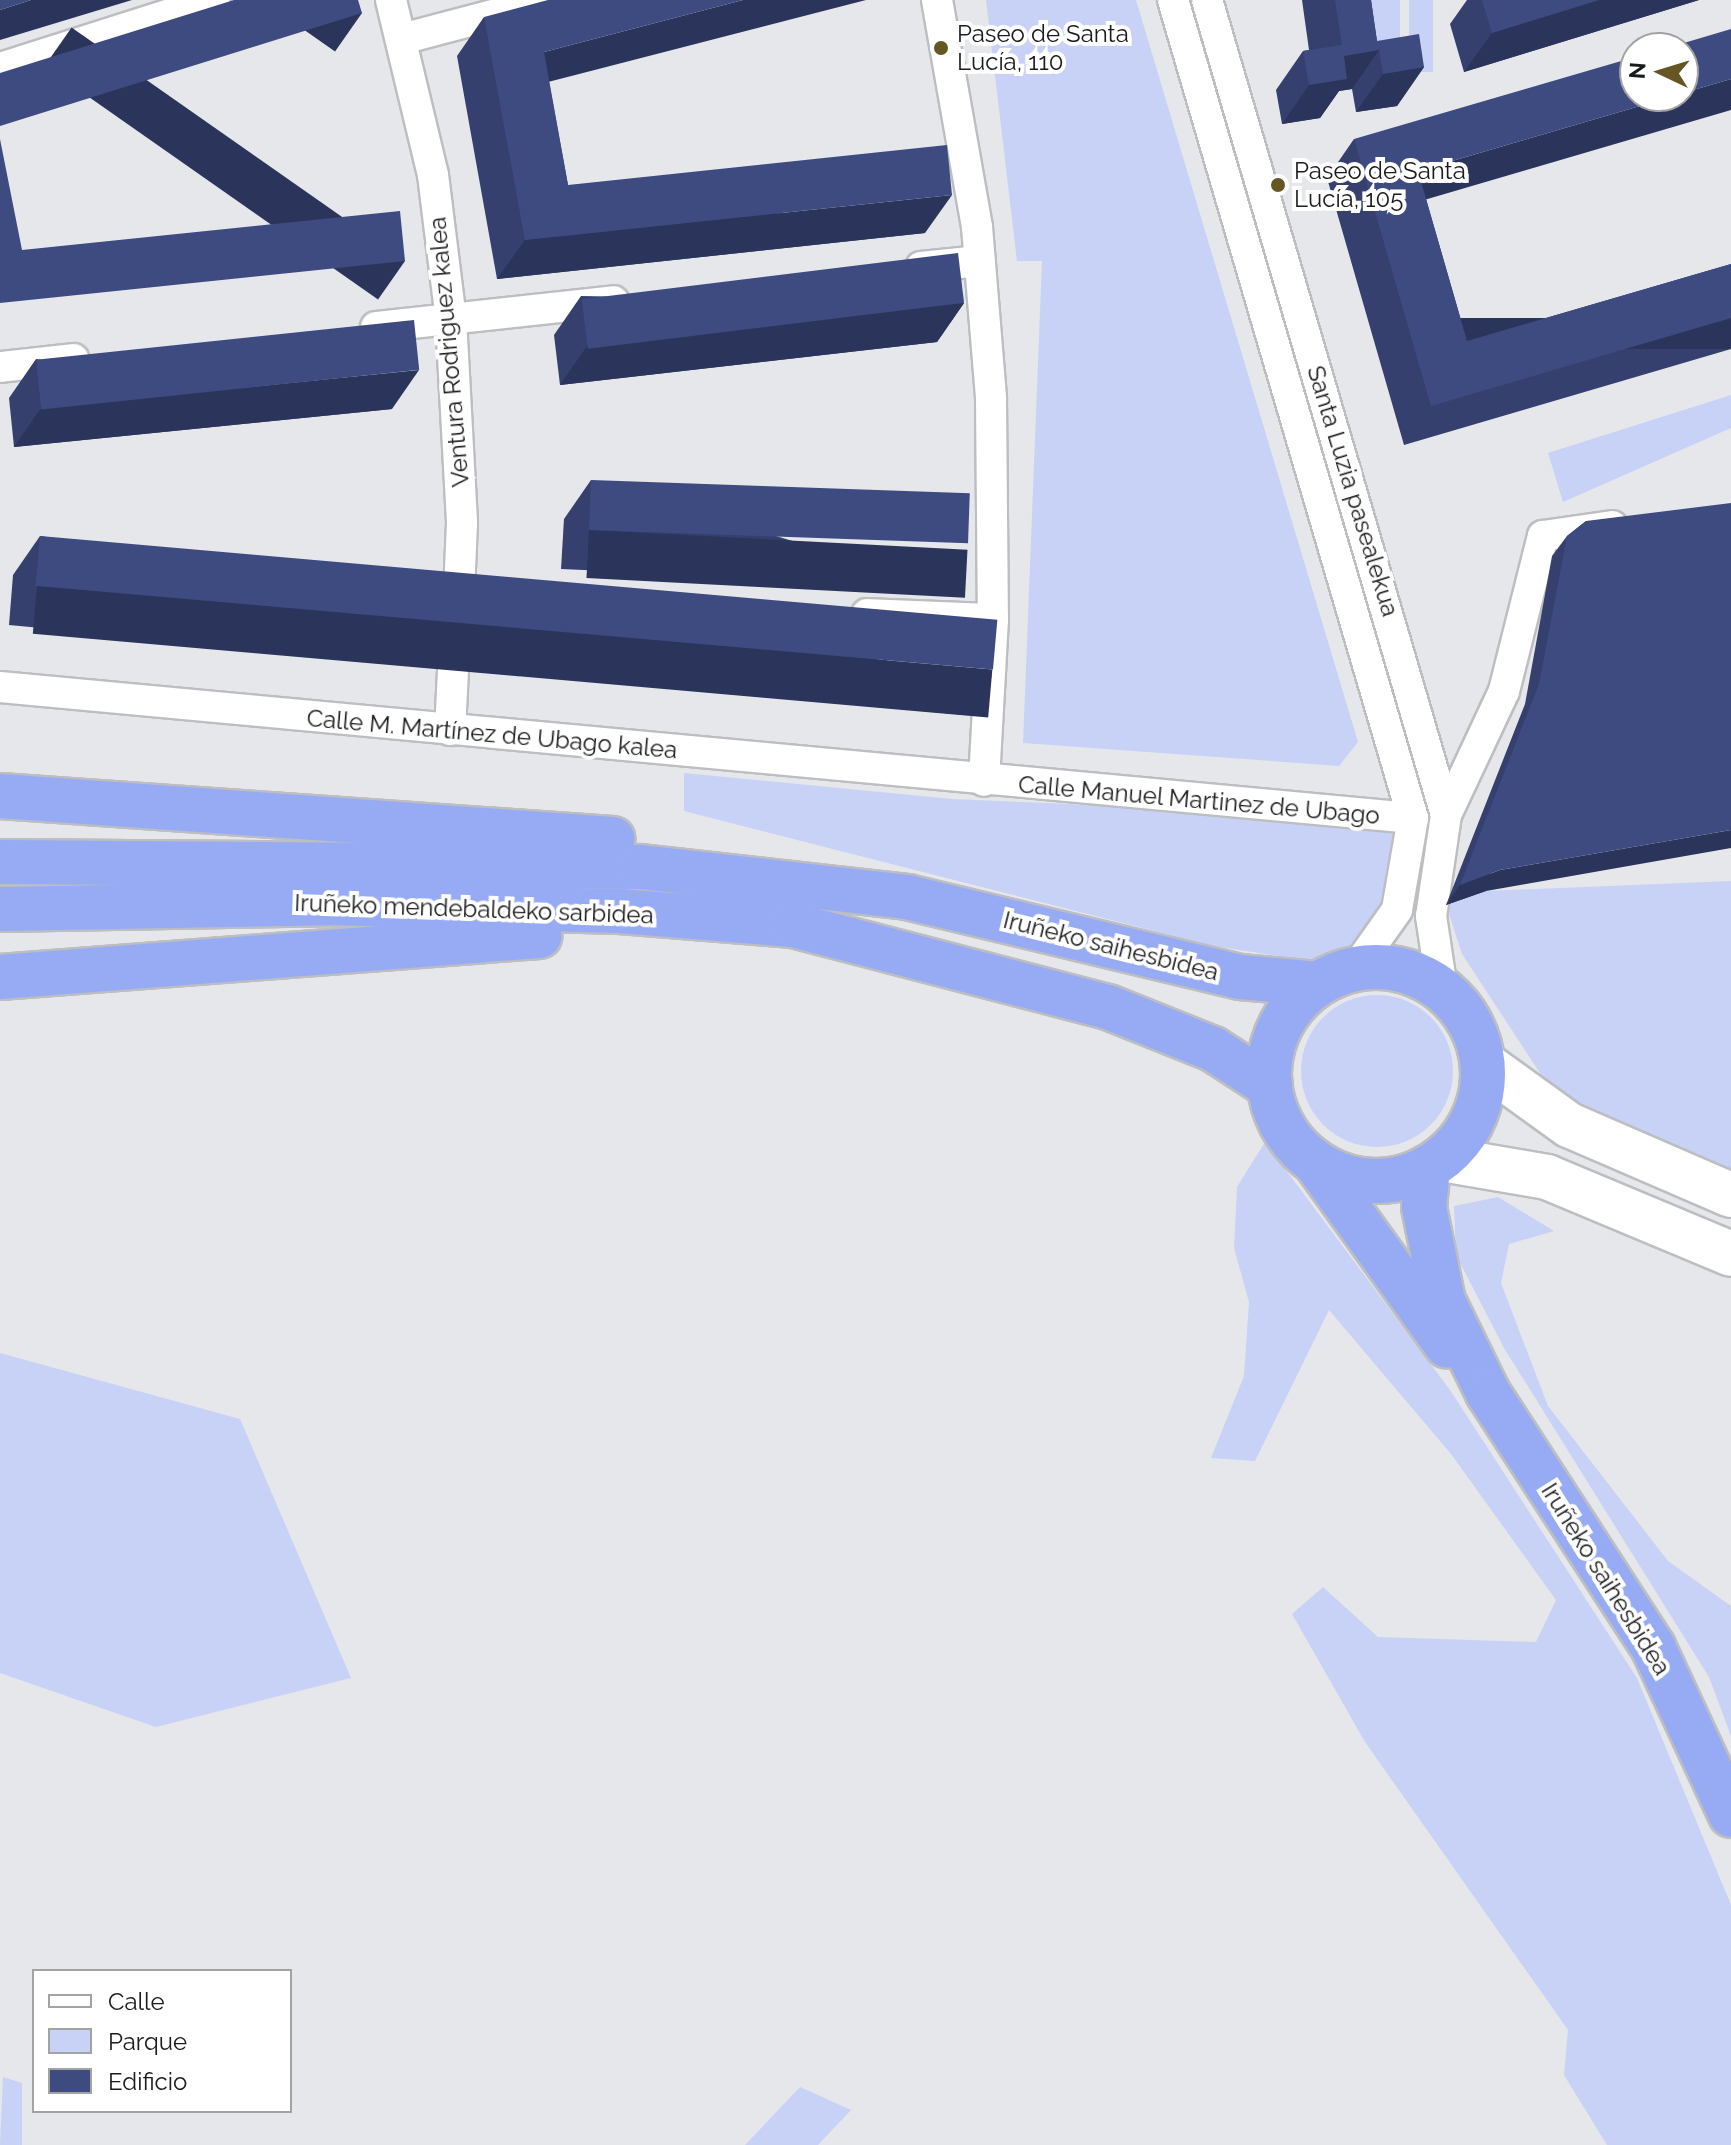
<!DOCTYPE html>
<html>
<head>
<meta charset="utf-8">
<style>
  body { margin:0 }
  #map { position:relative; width:1731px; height:2145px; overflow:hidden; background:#e6e7eb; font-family:Raleway,sans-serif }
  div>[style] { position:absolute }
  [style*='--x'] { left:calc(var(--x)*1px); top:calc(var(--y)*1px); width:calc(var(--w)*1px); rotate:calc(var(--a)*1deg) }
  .green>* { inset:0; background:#c7d2f6; transform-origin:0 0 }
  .round { border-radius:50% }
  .roads { filter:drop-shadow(2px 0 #bdbec1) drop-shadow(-2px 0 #bdbec1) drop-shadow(0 2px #bdbec1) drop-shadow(0 -2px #bdbec1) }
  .street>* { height:30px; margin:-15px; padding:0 15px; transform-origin:15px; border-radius:15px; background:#fff }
  .secondary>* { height:44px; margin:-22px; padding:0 22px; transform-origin:22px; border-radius:22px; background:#fff }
  .highway>* { height:44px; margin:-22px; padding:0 22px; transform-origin:22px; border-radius:22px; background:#97abf4 }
  .highway>.ring { margin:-22px; padding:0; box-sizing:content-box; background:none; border:44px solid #97abf4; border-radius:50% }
  .wall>* { inset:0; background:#35406e }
  .shaded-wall>* { inset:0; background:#2b345a; transform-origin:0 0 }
  .building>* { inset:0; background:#3e4b80; transform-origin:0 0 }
  .dots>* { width:22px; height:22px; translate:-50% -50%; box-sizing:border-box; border:4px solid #fff; border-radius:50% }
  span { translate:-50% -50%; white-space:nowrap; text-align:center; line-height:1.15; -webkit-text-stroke:8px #fff; paint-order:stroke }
  .poi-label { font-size:24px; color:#191a1b }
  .left { translate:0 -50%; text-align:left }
  .street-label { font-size:24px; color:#191a1b }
  .legend { position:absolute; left:32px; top:1969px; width:260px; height:144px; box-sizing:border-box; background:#fff; border:2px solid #a3a3a4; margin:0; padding:10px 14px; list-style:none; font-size:24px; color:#191a1b }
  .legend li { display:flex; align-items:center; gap:16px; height:40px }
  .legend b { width:40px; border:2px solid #a3a3a4 }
  .north { position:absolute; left:1619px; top:32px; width:80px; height:80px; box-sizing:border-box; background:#fff; border:2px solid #a3a3a4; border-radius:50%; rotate:274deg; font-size:22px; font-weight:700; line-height:32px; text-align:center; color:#191a1b }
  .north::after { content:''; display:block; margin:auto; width:28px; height:36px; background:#665623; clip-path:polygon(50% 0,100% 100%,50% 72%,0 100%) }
</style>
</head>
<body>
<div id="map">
  <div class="green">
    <i style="clip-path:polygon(986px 0,1136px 0,1358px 742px,1339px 766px,1023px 743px,1042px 261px,1017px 261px)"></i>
    <i style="left:1350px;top:0;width:50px;height:72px"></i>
    <i style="left:1409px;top:0;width:24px;height:72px"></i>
    <i style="clip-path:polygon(1731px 395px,1731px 428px,1563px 502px,1548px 453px)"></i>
    <i style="clip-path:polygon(684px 773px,952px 799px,1413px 818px,1410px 860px,1356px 968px,1213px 946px,684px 811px)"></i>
    <i style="clip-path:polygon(1731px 881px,1731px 1179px,1553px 1093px,1462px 954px,1446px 905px,1486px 891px)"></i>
    <i class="round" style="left:1301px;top:995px;width:152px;height:152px"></i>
    <i style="clip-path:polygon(1265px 1142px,1450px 1390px,1637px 1678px,1731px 1905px,1731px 2145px,1607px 2145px,1564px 2075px,1568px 2030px,1365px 1742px,1292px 1614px,1323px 1587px,1378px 1637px,1536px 1642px,1556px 1600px,1451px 1454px,1329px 1310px,1255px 1461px,1211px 1458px,1244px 1376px,1249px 1302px,1234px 1248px,1237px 1187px)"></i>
    <i style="clip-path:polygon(1498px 1197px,1554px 1231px,1509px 1244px,1501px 1283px,1548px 1406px,1668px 1561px,1731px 1606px,1731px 1736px,1709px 1677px,1504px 1348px,1456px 1255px,1454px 1206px)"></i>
    <i style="clip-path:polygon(0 1353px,240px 1419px,351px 1678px,156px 1727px,0 1673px)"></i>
    <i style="clip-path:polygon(3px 2077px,22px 2083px,22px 2145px,0 2145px)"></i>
    <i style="clip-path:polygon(800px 2087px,851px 2110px,818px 2145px,745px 2145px)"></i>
  </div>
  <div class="roads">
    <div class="street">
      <i style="--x:391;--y:0;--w:180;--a:76.5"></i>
      <i style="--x:433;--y:175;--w:145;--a:82.9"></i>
      <i style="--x:451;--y:319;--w:204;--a:86.9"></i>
      <i style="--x:462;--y:523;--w:90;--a:92.5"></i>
      <i style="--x:937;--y:0;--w:230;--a:80"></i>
      <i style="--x:977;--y:227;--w:173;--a:85.3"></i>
      <i style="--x:991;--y:399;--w:220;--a:89.5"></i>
      <i style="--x:993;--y:619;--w:162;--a:93.2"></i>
      <i style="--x:1173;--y:0;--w:852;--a:73.65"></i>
      <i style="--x:1413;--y:818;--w:93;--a:99.9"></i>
      <i style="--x:1397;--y:910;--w:71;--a:125.3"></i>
      <i style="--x:1207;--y:0;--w:849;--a:73.66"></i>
      <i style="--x:1446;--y:815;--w:102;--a:98.4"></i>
      <i style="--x:1431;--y:916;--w:74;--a:81.4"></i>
      <i style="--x:402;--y:39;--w:153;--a:-14.8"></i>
      <i style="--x:0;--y:68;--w:225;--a:-17.6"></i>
      <i style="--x:921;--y:267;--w:59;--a:-5.8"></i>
      <i style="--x:376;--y:327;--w:239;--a:-6.2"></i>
      <i style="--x:0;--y:367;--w:74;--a:-6.2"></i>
      <i style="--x:867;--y:614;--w:126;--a:2.3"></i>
      <i style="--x:0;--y:687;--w:1419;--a:5.3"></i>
      <i style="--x:450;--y:730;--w:60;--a:-87.1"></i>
      <i style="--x:1446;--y:815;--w:137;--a:-64.9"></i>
      <i style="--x:1504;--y:691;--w:160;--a:-75.9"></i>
      <i style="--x:1543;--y:536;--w:70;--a:-8.2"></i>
    </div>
    <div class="secondary">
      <i style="--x:1483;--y:1063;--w:106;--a:35.8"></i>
      <i style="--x:1569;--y:1125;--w:176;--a:23.4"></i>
      <i style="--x:1442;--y:1159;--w:107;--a:9.7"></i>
      <i style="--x:1547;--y:1177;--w:199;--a:22.7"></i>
    </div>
    <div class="highway">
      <i style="--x:0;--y:796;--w:614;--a:4.02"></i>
      <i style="--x:0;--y:862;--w:641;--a:0.45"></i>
      <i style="--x:641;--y:867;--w:268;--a:6.4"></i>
      <i style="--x:907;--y:897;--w:342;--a:13.5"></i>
      <i style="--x:1240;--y:977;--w:78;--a:5.1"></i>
      <i style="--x:0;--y:909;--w:329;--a:-1"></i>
      <i style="--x:329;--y:903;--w:291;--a:1.6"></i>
      <i style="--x:620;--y:911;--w:174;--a:4.6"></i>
      <i style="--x:793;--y:925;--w:325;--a:14.6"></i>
      <i style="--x:1108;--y:1007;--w:113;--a:21.8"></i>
      <i style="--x:1213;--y:1049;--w:68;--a:33"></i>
      <i class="ring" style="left:1269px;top:967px;width:170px;height:170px"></i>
      <i style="--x:0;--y:977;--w:541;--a:-4.35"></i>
      <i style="--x:1315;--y:1162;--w:226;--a:54.3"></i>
      <i style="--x:1428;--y:1167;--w:40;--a:95.7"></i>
      <i style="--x:1424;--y:1207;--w:96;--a:78.6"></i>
      <i style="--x:1443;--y:1301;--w:102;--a:63.9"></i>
      <i style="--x:1488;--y:1393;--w:303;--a:57"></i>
      <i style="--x:1653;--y:1647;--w:185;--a:65.1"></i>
    </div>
  </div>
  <div class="wall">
    <i style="clip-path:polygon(1302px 0,1371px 0,1377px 41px,1424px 67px,1397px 106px,1356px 112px,1352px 89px,1339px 91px,1320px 118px,1282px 124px,1276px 90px,1303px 51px,1309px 50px)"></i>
    <i style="clip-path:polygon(1467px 0,1699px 0,1464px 72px,1450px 24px)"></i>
    <i style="clip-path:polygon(484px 17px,549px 82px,568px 185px,925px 233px,497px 279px,457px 56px)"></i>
    <i style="clip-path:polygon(1354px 139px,1426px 199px,1467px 341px,1731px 264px,1731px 349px,1404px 445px,1327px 178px)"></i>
    <i style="clip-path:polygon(581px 296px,964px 303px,937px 342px,560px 385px,554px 335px)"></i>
    <i style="clip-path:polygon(36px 359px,392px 409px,14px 447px,9px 398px)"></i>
    <i style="clip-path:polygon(591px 480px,941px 586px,561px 569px,564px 519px)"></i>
    <i style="clip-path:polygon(1586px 521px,1486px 891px,1446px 905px,1525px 704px,1552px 556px,1567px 536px)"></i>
    <i style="clip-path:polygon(40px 536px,992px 676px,965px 715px,9px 625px,13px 575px)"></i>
  </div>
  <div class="shaded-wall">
    <i style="clip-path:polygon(31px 0,132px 0,0 40px,0 10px)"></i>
    <i style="clip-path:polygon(743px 0,866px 0,517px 90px,544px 52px)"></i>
    <i style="clip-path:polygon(1599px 0,1699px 0,1464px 72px,1492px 33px)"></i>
    <i style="left:362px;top:13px;width:47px;height:379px;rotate:125deg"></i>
    <i style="clip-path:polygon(1379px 50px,1352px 89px,1339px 91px,1320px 118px,1282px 124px,1309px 85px,1344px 56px)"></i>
    <i style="clip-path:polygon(1424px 67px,1397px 106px,1356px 112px,1383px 74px)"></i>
    <i style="clip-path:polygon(1731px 79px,1731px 110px,1390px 210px,1418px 171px,1674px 96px,1683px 96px,1683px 93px)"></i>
    <i style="clip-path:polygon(952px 195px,925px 233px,497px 279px,525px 240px)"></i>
    <i style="left:405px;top:261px;width:47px;height:407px;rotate:125deg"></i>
    <i style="clip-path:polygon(964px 303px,937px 342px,560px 385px,587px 346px)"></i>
    <i style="left:1731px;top:318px;width:31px;height:313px;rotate:90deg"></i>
    <i style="clip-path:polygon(419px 370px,392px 409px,14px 447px,41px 408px)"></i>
    <i style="left:589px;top:530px;width:379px;height:48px;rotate:3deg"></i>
    <i style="left:37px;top:586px;width:959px;height:48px;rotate:5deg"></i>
    <i style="clip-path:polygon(1731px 830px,1731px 848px,1486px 891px,1446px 905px,1460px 885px,1500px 870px)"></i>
  </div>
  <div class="building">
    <i style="clip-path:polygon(0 0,31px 0,0 10px)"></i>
    <i style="clip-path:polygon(234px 0,358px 0,362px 13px,0 126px,0 73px)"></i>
    <i style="clip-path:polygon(548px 0,743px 0,544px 52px,568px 185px,947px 145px,952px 195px,525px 240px,484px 17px)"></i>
    <i style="clip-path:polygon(1335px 0,1371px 0,1377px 41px,1419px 34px,1424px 67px,1383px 74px,1379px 50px,1344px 56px,1347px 79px,1309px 85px,1303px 51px,1342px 45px)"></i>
    <i style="clip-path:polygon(1482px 0,1599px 0,1492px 33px)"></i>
    <i style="clip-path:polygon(1731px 29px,1731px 79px,1683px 93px,1683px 48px,1667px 48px)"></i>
    <i style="clip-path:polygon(1635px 57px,1635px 96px,1674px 96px,1418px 171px,1467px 341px,1731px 264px,1731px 318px,1431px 406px,1354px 139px)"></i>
    <i style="clip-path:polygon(0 139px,22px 250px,400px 211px,405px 261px,0 303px)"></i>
    <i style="left:958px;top:253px;width:50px;height:379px;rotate:83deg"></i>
    <i style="left:414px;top:320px;width:50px;height:380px;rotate:84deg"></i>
    <i style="left:591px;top:480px;width:379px;height:50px;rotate:2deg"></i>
    <i style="clip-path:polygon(1731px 503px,1731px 830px,1500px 870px,1460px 885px,1539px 684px,1567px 536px,1586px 521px)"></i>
    <i style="left:40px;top:536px;width:961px;height:50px;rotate:5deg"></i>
  </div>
  <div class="dots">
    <i style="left:941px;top:48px;background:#665623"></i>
    <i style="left:1278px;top:185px;background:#665623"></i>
  </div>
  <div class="poi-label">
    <span class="left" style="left:957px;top:48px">Paseo de Santa<br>Lucía, 110</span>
    <span class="left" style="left:1294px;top:185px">Paseo de Santa<br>Lucía, 105</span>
  </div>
  <div class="street-label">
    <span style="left:449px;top:352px;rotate:-95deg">Ventura Rodriguez kalea</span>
    <span style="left:1353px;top:491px;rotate:73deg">Santa Luzia pasealekua</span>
    <span style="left:492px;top:734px;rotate:5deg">Calle M. Martínez de Ubago kalea</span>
    <span style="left:1199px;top:800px;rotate:5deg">Calle Manuel Martinez de Ubago</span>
    <span style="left:474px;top:909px;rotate:2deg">Iruñeko mendebaldeko sarbidea</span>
    <span style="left:1111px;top:946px;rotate:14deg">Iruñeko saihesbidea</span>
    <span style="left:1606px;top:1579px;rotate:58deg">Iruñeko saihesbidea</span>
  </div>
  <ul class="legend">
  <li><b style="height:10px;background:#fff"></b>Calle</li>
  <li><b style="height:22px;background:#c7d2f6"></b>Parque</li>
  <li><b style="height:22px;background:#3e4b80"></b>Edificio</li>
  </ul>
  <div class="north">N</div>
</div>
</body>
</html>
